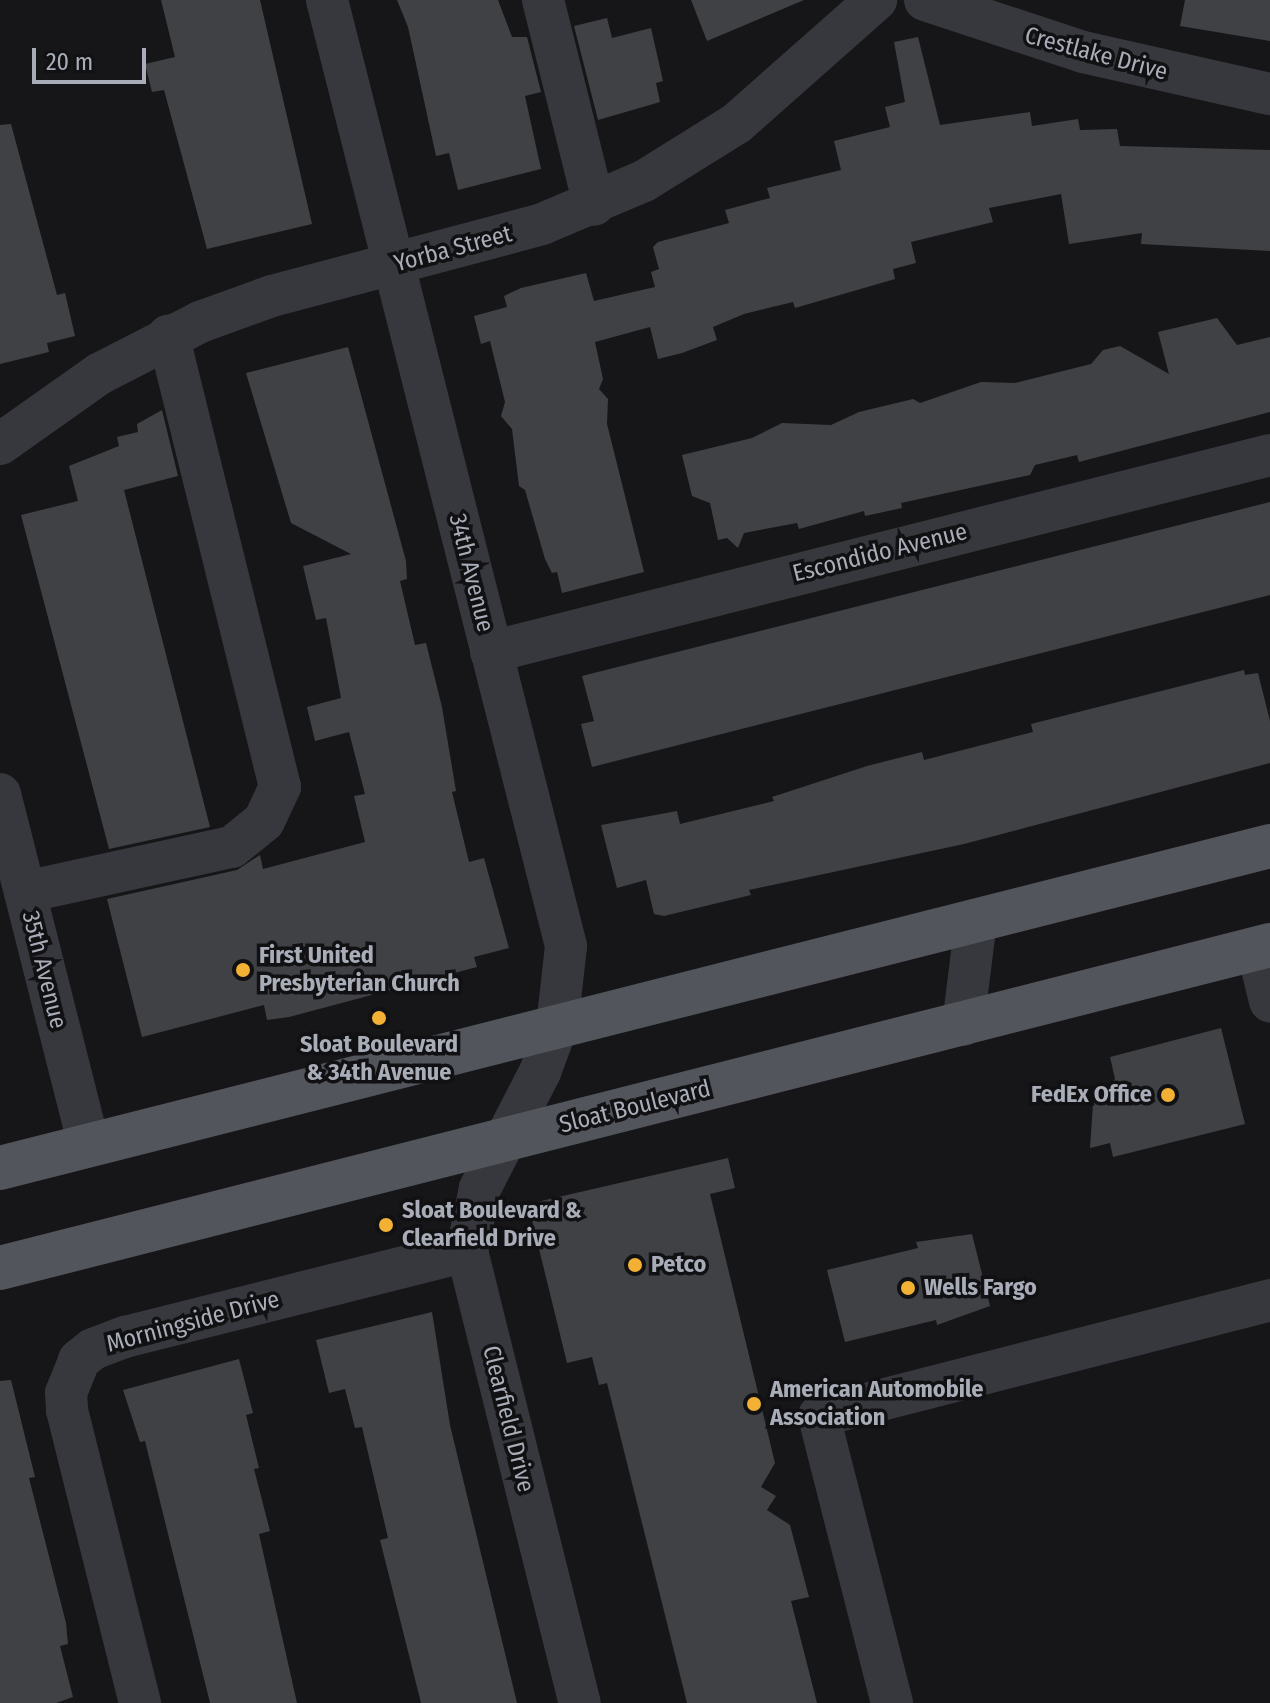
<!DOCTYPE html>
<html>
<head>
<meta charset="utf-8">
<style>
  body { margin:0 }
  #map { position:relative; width:1270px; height:1703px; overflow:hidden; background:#161618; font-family:"Fira Sans Condensed",sans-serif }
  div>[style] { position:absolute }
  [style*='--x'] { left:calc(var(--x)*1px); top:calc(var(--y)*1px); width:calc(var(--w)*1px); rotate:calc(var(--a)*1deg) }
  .building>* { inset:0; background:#404145 }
  .minor>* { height:42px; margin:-21px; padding:0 21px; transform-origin:21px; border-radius:21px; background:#37383d }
  .major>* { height:44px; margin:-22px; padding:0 22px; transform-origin:22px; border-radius:22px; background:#53555c }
  .dots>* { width:22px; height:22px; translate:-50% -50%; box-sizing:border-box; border:4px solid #111113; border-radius:50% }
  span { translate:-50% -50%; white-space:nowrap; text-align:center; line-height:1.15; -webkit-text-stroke:7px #111113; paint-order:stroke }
  .street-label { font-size:24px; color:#a8adb8 }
  .poi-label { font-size:24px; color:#a8adb8; font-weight:700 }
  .left { translate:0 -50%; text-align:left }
  .right { translate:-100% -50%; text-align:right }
  .scale { position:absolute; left:32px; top:48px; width:114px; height:36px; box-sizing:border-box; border:4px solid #a8adb8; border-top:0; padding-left:10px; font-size:24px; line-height:28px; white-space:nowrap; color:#a8adb8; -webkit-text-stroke:6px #111113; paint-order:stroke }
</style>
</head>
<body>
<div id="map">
  <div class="building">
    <i style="clip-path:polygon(161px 0,260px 0,312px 224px,207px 249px,164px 90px,152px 92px,145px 64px,175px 57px)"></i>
    <i style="clip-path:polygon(397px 0,498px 0,512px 37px,527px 37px,541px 92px,525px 96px,541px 169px,458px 190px,449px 153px,436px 156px,408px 27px)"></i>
    <i style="clip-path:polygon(691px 0,804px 0,707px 41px)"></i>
    <i style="clip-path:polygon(1185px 0,1270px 0,1270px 41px,1180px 26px)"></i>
    <i style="clip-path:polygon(607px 18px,612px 38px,651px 28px,663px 81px,656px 83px,660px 102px,598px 120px,574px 26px)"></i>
    <i style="clip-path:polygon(918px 37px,940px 125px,1030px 112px,1032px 126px,1078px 119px,1080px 130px,1117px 129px,1120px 146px,1270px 150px,1270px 251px,1141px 244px,1142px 233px,1069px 244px,1061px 194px,989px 208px,993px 222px,911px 242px,916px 263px,893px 269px,895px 279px,795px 308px,793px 302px,744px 314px,713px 327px,717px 340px,682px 353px,658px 359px,650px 327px,595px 342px,603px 379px,599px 389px,608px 399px,607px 424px,644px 572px,562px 593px,557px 572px,552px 573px,545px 559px,525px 490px,519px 486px,512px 429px,501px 416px,505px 402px,490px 341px,481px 344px,474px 316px,507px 307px,504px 296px,521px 288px,586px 273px,594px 301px,655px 287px,651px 272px,659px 269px,653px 247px,658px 242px,729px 223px,725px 210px,770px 198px,767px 188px,841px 170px,834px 141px,890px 127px,885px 107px,905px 102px,894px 42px)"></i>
    <i style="clip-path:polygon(11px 124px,57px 295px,65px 293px,75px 336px,47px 343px,49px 352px,0 364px,0 125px)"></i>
    <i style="clip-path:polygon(1217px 318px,1237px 345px,1270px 337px,1270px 412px,1079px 462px,1077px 455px,1035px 465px,1030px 475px,901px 503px,902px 508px,865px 516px,864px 511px,799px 529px,797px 523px,744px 533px,738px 548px,727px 538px,718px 540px,710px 503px,692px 496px,682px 455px,752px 438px,782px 423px,831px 425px,859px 412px,913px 399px,920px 403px,981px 382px,1015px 383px,1091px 364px,1103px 350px,1120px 346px,1169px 374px,1158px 332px)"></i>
    <i style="clip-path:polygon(348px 347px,406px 561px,407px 579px,400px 581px,415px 645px,426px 643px,442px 707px,456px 791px,452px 792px,469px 862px,484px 858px,509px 948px,474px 957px,477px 967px,289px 1017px,267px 1020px,264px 1005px,142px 1037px,107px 899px,237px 870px,260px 855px,263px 869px,365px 842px,354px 796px,365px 794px,349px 732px,315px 741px,307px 707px,341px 698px,326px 618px,316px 620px,303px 566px,351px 554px,291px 523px,246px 373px)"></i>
    <i style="clip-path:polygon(162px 410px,178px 476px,124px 490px,210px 827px,109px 849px,21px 515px,78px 501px,69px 466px,119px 446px,117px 437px,138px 432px,137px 424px)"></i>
    <i style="clip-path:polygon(1270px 502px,1270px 595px,592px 767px,581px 724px,594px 721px,582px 676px)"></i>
    <i style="clip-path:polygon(1244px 670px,1245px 675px,1258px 673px,1270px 721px,1270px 763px,964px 844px,749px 890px,751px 895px,664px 916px,654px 914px,646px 880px,617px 888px,601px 825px,677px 811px,680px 824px,774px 801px,772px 797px,867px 766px,922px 752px,924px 760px,1033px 732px,1031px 724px)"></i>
    <i style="clip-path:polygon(1221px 1028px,1245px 1124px,1113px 1157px,1110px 1143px,1090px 1148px,1093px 1104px,1115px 1079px,1110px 1057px)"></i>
    <i style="clip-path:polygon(728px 1158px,735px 1188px,710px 1194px,775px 1463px,761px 1487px,776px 1496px,767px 1510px,790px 1525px,809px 1597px,791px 1601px,817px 1703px,687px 1703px,607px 1383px,599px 1385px,592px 1357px,567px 1363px,528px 1204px)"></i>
    <i style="clip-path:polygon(972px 1234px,990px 1306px,937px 1325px,936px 1320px,845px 1342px,827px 1270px,918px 1248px,916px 1242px)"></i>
    <i style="clip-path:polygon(432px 1312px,450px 1425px,517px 1703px,421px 1703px,380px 1540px,388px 1538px,362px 1427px,355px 1428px,345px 1389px,329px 1393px,316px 1340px)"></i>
    <i style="clip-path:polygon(239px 1359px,253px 1413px,246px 1415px,259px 1468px,254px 1469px,270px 1531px,259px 1534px,297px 1703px,210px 1703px,145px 1441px,140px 1442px,123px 1390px)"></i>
    <i style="clip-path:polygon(11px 1380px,35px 1477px,29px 1478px,66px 1623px,68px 1644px,60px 1646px,73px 1697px,56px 1703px,0 1703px,0 1381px)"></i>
  </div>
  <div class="minor">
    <i style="--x:327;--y:0;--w:976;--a:75.82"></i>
    <i style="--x:566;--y:946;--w:81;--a:96.4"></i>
    <i style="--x:557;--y:1026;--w:49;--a:110.3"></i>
    <i style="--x:540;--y:1072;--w:131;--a:117.3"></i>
    <i style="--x:480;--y:1188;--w:64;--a:101.7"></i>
    <i style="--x:467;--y:1251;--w:466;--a:76"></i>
    <i style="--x:543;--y:0;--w:211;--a:76"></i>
    <i style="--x:925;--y:0;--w:166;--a:18.2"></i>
    <i style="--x:1083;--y:52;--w:192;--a:12.7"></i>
    <i style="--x:0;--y:444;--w:121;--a:-35.3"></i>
    <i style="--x:99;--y:374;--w:114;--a:-27.2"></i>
    <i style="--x:200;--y:322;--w:77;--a:-19.9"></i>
    <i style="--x:272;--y:296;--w:279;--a:-14.9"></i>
    <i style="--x:542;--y:224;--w:111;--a:-22.9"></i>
    <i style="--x:644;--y:181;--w:110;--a:-31.9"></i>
    <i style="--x:737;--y:123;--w:186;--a:-41.5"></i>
    <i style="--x:491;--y:652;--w:804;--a:-14.19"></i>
    <i style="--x:0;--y:794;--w:362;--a:75.8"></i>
    <i style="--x:25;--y:892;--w:212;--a:-12.3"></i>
    <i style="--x:232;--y:847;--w:41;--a:-39.1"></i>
    <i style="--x:264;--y:821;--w:38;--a:-65"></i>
    <i style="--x:280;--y:787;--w:465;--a:-103.9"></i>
    <i style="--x:1257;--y:948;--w:55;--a:76.2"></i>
    <i style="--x:963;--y:1025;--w:106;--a:-82.9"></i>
    <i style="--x:140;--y:1703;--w:302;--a:-104"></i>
    <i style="--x:67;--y:1410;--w:17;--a:-93"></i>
    <i style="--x:66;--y:1393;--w:35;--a:-68"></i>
    <i style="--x:79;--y:1360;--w:18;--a:-38"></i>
    <i style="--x:93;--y:1349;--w:34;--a:-21"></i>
    <i style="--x:125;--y:1337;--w:353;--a:-14.1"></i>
    <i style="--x:892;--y:1703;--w:296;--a:-104.3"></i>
    <i style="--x:819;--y:1416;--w:466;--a:-14.4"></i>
  </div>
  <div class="major">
    <i style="--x:0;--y:1168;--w:1310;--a:-14.23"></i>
    <i style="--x:0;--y:1268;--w:1310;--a:-14.27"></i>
  </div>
  <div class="dots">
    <i style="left:243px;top:970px;background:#f2b134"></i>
    <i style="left:379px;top:1018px;background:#f2b134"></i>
    <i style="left:1168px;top:1095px;background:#f2b134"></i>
    <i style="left:386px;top:1225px;background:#f2b134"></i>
    <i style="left:635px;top:1265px;background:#f2b134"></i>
    <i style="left:908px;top:1288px;background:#f2b134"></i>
    <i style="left:754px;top:1404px;background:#f2b134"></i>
  </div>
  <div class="street-label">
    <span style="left:1096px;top:54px;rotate:15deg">Crestlake Drive</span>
    <span style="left:453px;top:249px;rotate:-15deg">Yorba Street</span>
    <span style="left:880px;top:553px;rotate:-14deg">Escondido Avenue</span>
    <span style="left:471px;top:573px;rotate:76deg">34th Avenue</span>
    <span style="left:44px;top:970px;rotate:76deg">35th Avenue</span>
    <span style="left:635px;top:1107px;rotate:-14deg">Sloat Boulevard</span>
    <span style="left:193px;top:1322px;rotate:-15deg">Morningside Drive</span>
    <span style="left:508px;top:1419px;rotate:76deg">Clearfield Drive</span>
  </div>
  <div class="poi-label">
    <span class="left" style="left:259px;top:970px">First United<br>Presbyterian Church</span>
    <span style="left:379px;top:1059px">Sloat Boulevard<br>&amp; 34th Avenue</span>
    <span class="right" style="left:1152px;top:1095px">FedEx Office</span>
    <span class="left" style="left:402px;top:1225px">Sloat Boulevard &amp;<br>Clearfield Drive</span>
    <span class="left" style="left:651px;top:1265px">Petco</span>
    <span class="left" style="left:924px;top:1288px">Wells Fargo</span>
    <span class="left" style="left:770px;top:1404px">American Automobile<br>Association</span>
  </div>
  <div class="scale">20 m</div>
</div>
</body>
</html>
